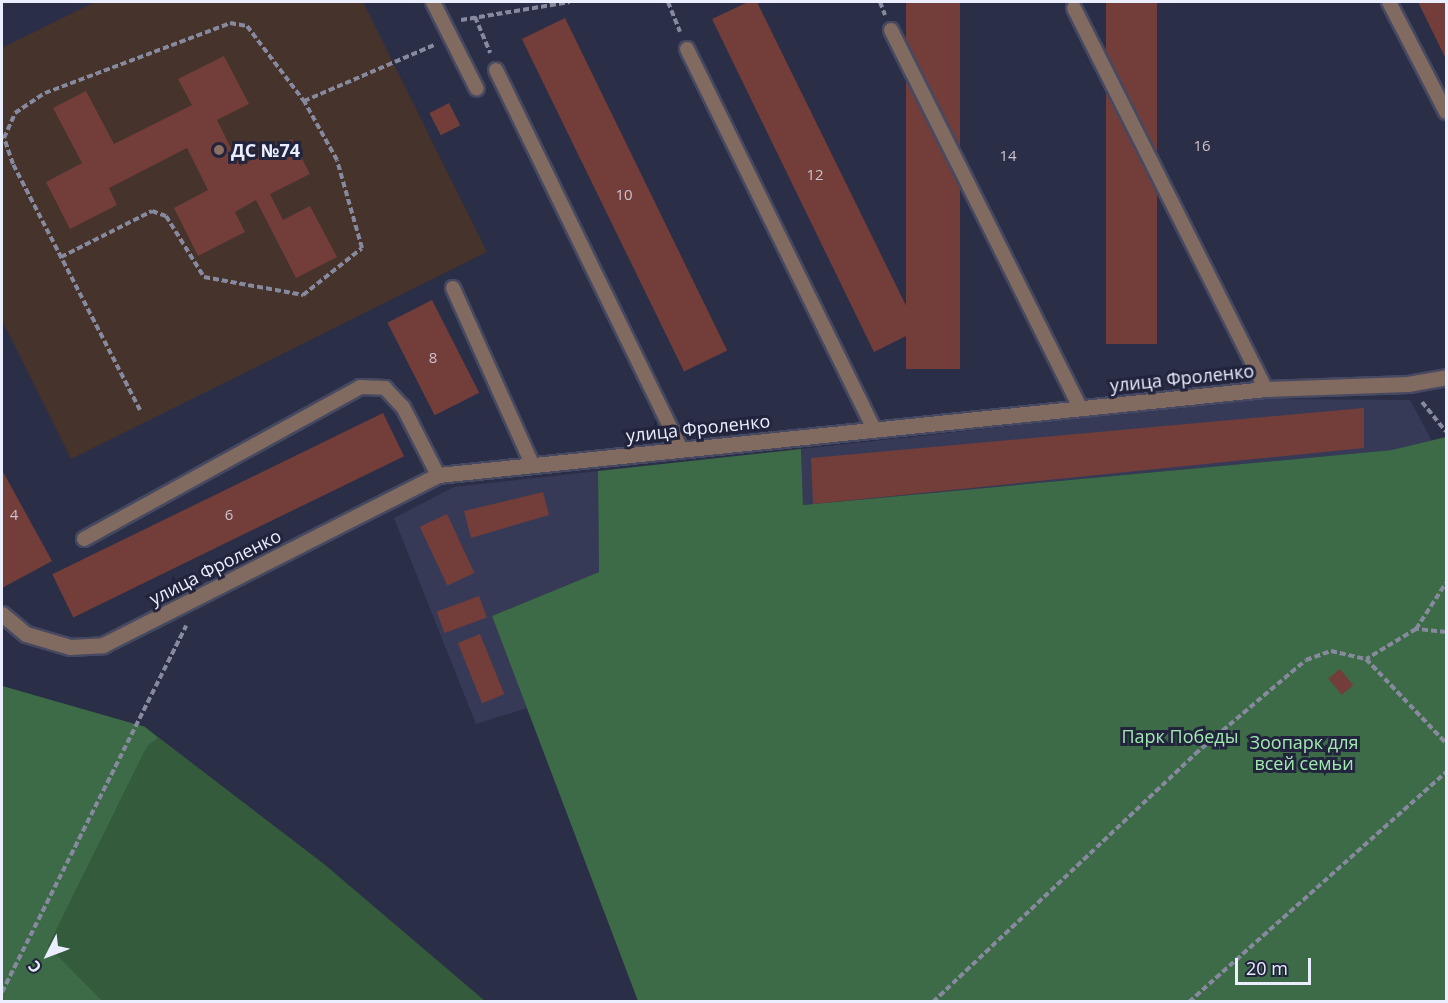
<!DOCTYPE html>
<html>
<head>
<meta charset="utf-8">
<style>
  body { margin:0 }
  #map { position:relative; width:1448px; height:1003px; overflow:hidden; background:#2b2e47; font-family:"Open Sans",sans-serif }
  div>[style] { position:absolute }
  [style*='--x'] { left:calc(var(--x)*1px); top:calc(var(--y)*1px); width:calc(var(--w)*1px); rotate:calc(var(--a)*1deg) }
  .built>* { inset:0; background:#363a57 }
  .education>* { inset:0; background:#46332c }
  .green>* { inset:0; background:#335b3c }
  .forest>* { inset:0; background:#3d6b47 }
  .building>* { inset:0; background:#733d3a; transform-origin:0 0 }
  .path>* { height:4px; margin-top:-2px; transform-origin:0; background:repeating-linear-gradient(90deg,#878a9e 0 6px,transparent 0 9px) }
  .roads { filter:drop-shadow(2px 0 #464961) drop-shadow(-2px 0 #464961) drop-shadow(0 2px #464961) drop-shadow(0 -2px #464961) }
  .lane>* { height:14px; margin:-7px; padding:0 7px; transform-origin:7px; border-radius:7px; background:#816a5f }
  .street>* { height:15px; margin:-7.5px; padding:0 7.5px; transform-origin:7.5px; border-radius:7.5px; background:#816a5f }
  .dots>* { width:16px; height:16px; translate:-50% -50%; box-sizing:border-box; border:3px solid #21243c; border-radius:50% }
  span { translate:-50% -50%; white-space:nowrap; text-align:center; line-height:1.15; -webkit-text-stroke:6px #21243c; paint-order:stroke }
  .number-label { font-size:15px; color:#cdc2cd }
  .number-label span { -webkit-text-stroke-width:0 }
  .poi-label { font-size:18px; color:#ebeefe; font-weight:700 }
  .left { translate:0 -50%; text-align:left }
  .street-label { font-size:18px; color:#ebeefe }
  .park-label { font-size:18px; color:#a2e9b0 }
  .frame { position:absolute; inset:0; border:3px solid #ebeefe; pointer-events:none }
  .north { position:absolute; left:18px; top:925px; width:60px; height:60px; -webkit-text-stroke:4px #21243c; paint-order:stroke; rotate:228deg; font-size:16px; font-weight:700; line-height:24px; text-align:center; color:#ebeefe }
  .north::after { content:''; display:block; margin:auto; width:21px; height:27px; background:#ebeefe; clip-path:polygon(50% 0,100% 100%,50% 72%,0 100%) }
  .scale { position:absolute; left:1235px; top:958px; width:76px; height:27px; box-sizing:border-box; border:3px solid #ebeefe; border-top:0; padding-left:8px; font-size:18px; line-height:21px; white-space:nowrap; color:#ebeefe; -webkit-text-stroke:4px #21243c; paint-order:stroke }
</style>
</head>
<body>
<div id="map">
  <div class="built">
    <i style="clip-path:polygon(1256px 399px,1410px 400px,1432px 441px,1392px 450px,803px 505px,801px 449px)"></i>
    <i style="clip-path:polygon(598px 471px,599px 572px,492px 616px,527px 708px,476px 724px,394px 518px,454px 487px)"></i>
  </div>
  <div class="education">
    <i style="clip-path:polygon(95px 2px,363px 2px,487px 252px,71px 459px,2px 320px,2px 48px)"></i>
  </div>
  <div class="green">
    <i style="clip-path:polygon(2px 686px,145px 727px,324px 864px,485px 1001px,2px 1001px)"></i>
  </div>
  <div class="forest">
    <i style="clip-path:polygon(1446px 437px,1446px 1001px,638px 1001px,492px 616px,599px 572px,598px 471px,801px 449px,803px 505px,1392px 450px)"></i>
    <i style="clip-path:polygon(2px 686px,145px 727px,158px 738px,147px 746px,48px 946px,102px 1001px,2px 1001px)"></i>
  </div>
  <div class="building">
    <i style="clip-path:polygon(748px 2px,757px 2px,918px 330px,874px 352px,712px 19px)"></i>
    <i style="left:906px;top:2px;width:54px;height:367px"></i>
    <i style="left:1106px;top:2px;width:51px;height:342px"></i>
    <i style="clip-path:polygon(1418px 2px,1446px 2px,1446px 59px)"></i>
    <i style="left:565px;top:18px;width:370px;height:48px;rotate:64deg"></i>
    <i style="clip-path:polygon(224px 56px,249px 104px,217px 120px,240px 166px,292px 139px,310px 174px,270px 194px,283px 220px,310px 206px,337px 257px,296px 278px,256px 200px,235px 212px,245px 232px,198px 256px,174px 208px,208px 190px,187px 148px,109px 188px,117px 205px,70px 229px,46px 182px,82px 163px,53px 108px,86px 91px,114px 144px,192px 105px,178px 79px)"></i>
    <i style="left:449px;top:103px;width:25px;height:22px;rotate:63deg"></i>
    <i style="left:432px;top:300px;width:104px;height:50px;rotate:63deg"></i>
    <i style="clip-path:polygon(1364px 408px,1364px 448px,813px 504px,811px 458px)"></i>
    <i style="left:383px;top:413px;width:48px;height:368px;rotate:64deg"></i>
    <i style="clip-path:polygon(2px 470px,52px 561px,2px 588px)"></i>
    <i style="clip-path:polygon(543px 492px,549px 515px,471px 538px,464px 511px)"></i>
    <i style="left:447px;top:514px;width:65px;height:30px;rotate:65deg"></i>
    <i style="left:479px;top:596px;width:23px;height:45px;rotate:70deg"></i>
    <i style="left:480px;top:634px;width:65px;height:24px;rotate:68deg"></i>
    <i style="left:1340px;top:669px;width:21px;height:15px;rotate:51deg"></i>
  </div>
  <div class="path">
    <i style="--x:668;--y:2;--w:32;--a:68"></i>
    <i style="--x:880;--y:2;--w:14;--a:69"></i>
    <i style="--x:475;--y:17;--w:39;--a:67"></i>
    <i style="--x:461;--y:20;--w:110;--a:-9.4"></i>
    <i style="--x:61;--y:257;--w:102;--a:-26.8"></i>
    <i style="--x:152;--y:211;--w:15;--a:20"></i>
    <i style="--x:166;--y:216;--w:72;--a:58.1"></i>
    <i style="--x:204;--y:277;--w:101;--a:10.3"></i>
    <i style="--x:303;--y:295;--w:75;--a:-38.5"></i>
    <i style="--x:362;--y:248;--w:91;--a:-105.9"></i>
    <i style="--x:337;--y:160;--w:68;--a:-119.2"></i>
    <i style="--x:1422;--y:402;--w:38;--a:51"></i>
    <i style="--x:140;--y:410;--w:277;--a:-117.3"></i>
    <i style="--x:13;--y:164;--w:28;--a:-109"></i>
    <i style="--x:4;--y:138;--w:27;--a:-66"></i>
    <i style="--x:15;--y:113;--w:36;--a:-34"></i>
    <i style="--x:45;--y:93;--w:198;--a:-20.7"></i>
    <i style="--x:230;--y:23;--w:17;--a:10"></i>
    <i style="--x:247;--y:26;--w:94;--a:52.8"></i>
    <i style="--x:304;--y:101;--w:142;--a:-23.3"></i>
    <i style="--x:1416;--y:629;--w:55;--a:-56.9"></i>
    <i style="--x:1446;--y:632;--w:30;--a:-174"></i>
    <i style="--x:1416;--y:629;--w:58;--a:149"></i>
    <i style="--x:1366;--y:659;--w:116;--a:46.4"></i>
    <i style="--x:2;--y:992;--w:410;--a:-63.3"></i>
    <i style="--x:933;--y:1002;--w:361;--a:-43.4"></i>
    <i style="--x:1195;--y:754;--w:145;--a:-40.3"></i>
    <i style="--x:1306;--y:660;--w:27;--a:-20"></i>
    <i style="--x:1331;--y:651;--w:36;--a:13"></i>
    <i style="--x:1189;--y:1002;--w:345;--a:-41.8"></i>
  </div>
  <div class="roads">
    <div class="lane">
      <i style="--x:433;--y:2;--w:97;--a:63.2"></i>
      <i style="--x:1389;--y:2;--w:124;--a:62.6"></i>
      <i style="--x:1074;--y:8;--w:427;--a:63.3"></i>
      <i style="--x:891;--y:30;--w:423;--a:63.4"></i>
      <i style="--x:687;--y:49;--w:424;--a:63.8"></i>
      <i style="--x:496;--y:70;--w:422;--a:64"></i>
      <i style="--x:453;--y:288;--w:193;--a:65.8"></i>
      <i style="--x:84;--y:539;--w:315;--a:-28.8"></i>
      <i style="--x:360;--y:387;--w:25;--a:2"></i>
      <i style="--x:385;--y:388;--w:26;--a:47"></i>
      <i style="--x:403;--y:407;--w:76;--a:62.8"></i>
    </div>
    <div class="street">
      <i style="--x:2;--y:614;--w:31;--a:40"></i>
      <i style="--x:26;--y:634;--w:46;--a:16.5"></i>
      <i style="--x:70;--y:647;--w:33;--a:-3"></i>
      <i style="--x:103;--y:645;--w:376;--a:-26.9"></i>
      <i style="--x:438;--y:475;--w:832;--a:-5.93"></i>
      <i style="--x:1266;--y:389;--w:142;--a:-2"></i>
      <i style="--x:1408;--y:384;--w:39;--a:-10"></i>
    </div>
  </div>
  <div class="dots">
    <i style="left:219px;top:150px;background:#8d6e63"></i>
  </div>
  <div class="number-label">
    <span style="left:1202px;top:146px">16</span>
    <span style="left:1008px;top:156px">14</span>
    <span style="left:815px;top:175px">12</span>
    <span style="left:624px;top:195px">10</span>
    <span style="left:433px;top:358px">8</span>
    <span style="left:14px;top:515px">4</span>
    <span style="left:229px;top:515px">6</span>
  </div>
  <div class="poi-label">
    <span class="left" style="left:231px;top:150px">ДС №74</span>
  </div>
  <div class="street-label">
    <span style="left:1182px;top:378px;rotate:-6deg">улица Фроленко</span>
    <span style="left:698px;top:428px;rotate:-6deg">улица Фроленко</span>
    <span style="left:215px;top:567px;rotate:-27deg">улица Фроленко</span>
  </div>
  <div class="park-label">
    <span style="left:1180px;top:736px">Парк Победы</span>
    <span style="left:1304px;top:753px">Зоопарк для<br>всей семьи</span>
  </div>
  <div class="frame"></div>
  <div class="north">С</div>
  <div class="scale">20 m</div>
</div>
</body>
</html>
